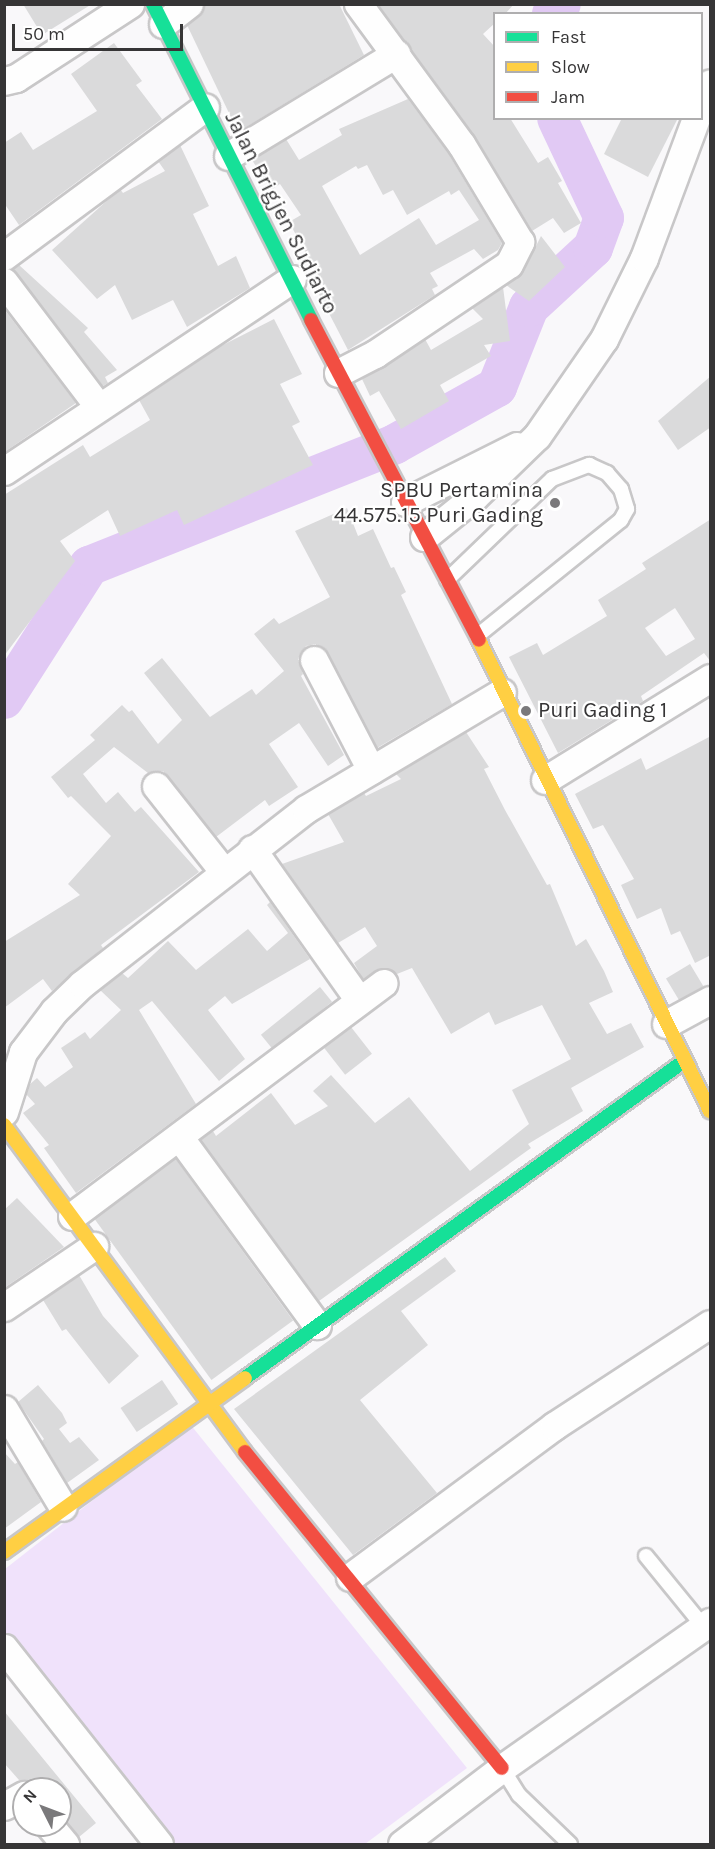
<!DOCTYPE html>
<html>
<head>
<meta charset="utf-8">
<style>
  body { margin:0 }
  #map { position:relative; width:715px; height:1849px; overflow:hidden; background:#f9f8fa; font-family:Karla,sans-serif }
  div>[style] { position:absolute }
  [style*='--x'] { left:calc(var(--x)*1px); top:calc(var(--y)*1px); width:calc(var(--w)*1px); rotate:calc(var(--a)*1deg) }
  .green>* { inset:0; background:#f0e2fb }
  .river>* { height:40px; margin:-20px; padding:0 20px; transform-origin:20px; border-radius:20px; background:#e1c9f4 }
  .building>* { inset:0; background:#dadadb; transform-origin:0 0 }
  .roads { filter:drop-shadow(2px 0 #c8c7c8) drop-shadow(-2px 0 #c8c7c8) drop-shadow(0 2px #c8c7c8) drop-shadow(0 -2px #c8c7c8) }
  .lane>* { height:14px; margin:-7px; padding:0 7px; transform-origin:7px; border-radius:7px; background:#fefefe }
  .street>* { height:27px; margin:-13.5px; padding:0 13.5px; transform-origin:13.5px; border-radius:13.5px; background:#fefefe }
  .fast>* { height:14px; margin:-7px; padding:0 7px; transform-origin:7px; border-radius:7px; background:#16e098 }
  .slow>* { height:14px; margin:-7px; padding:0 7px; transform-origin:7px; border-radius:7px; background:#ffcf43 }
  .jam>* { height:14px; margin:-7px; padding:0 7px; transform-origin:7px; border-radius:7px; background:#f24e42 }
  .dots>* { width:16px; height:16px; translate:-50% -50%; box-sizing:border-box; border:3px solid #fff; border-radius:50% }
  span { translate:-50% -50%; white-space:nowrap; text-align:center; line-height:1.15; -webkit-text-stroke:4.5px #fff; paint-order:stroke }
  .street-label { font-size:22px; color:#363536 }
  .poi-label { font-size:22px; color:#363536 }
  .right { translate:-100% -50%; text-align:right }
  .left { translate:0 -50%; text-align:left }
  .frame { position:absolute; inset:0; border:6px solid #363536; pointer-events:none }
  .legend { position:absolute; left:493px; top:12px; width:210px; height:108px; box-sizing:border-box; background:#fff; border:2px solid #afaeaf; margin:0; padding:8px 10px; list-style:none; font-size:18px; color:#363536 }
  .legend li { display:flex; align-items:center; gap:12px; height:30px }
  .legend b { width:30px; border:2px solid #afaeaf }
  .north { position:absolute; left:12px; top:1777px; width:60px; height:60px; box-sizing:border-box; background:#fff; border:2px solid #afaeaf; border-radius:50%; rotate:312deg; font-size:16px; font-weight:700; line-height:24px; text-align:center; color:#363536 }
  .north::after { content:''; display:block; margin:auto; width:21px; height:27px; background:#7a797b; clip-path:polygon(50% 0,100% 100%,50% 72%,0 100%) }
  .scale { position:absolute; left:12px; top:24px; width:171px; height:27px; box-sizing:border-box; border:3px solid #363536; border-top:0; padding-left:8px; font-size:18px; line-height:21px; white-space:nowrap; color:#363536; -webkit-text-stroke:4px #fff; paint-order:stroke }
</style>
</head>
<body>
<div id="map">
  <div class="green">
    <i style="clip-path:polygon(190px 1424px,467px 1768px,365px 1844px,167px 1844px,5px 1644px,5px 1569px)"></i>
  </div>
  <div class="river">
    <i style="--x:552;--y:14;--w:13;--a:-48"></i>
    <i style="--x:4;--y:699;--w:158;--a:-57.4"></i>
    <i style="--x:89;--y:566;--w:329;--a:-21.7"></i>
    <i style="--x:395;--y:444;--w:117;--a:-29.2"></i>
    <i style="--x:497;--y:387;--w:86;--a:-68.2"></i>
    <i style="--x:529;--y:307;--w:87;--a:-42.7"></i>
    <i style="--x:593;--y:248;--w:32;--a:-70"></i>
    <i style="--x:604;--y:218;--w:110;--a:-115.2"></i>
  </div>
  <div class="building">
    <i style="clip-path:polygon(23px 4px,92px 4px,42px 35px)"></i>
    <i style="clip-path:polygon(205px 4px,339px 4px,364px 55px,238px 132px,187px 25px)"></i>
    <i style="clip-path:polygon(378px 4px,514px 4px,505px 14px,495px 14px,495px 23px,483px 34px,495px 47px,495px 118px,510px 118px,538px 163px,548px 157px,562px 181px,558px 183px,581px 223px,564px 233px,553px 218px,532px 231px,474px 135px)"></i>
    <i style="clip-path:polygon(114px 43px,142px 81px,136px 85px,162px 119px,19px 225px,4px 203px,4px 143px,21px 132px,33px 150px,97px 111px,71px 74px)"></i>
    <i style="clip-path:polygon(evenodd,408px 99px,448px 153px,502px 243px,498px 250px,483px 259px,474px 249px,430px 273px,438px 286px,432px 289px,435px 295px,348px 350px,319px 294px,326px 290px,289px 222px,301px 215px,280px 184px,271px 190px,252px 160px,286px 139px,299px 160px,342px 135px,339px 129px,408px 99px,367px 165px,383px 195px,393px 190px,407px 215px,449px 191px,451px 195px,459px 190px,479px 220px,436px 245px,419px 218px,360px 255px,322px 186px,356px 166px,358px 169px,367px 165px)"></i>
    <i style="clip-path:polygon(622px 118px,678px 118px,648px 177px,604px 154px)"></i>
    <i style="clip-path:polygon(180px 145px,209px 206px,193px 214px,218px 266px,236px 256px,250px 288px,187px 327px,173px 300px,132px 320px,115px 285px,97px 299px,52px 250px,120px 189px,123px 193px,165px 171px,158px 161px)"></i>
    <i style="clip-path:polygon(541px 236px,565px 267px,529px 301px,506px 285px,523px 272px)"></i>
    <i style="clip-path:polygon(19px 265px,88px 328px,84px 332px,117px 370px,105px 377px,108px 383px,103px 386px,12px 269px)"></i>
    <i style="clip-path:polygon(503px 287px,510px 341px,484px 345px,491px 356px,440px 385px,449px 401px,401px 429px,379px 391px,370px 396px,362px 379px,425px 339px,431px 350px,483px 319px,472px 308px)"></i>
    <i style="clip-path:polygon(4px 309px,76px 403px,6px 451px,4px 449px)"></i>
    <i style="clip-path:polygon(274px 319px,302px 374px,280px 384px,300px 422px,292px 426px,313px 465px,184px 525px,177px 510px,120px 536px,108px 510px,60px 541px,75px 561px,4px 656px,4px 495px,83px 445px,90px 457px,150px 420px,139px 400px,217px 348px)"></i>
    <i style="clip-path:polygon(711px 376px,711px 427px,678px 450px,658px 421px)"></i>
    <i style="clip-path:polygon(347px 508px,358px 536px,373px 529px,391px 568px,394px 567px,406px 592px,401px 595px,452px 704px,377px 748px,328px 653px,315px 644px,306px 646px,298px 659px,303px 674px,301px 676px,344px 755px,328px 766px,299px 723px,269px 744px,298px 787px,269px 806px,265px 800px,216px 837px,163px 771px,148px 773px,114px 747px,83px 774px,106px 803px,118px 792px,135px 812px,141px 807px,199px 872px,101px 945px,103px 948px,52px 991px,43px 979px,4px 1008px,4px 942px,80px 895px,68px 884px,111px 836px,71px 796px,68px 798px,51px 777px,95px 740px,90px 735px,122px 705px,129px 712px,132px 710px,158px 744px,182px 720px,144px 673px,162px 658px,210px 717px,252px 689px,256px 695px,284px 671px,254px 634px,274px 618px,279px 624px,330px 597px,295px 531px)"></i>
    <i style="clip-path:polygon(evenodd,711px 519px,711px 662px,704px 653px,641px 696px,643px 701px,558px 753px,509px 657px,537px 643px,543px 655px,607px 616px,598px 600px,646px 569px,642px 563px,711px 519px,675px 608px,695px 639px,666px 656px,645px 628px,675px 608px)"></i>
    <i style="clip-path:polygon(466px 732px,489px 767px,484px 769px,505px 810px,547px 885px,550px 884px,576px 946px,586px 939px,604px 971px,613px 992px,589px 1003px,607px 1034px,631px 1023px,644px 1047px,571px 1088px,583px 1111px,528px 1144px,531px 1148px,319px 1301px,201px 1140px,213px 1131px,216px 1136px,271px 1093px,295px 1125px,328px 1106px,313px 1091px,331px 1075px,375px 1123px,409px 1097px,470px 1171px,529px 1124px,512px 1090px,571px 1059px,542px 1005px,495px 1025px,489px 1012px,451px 1034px,412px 968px,397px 974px,382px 968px,363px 979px,354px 963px,377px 946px,365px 927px,338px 943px,282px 864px,344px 842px,328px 814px,364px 793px,366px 796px,401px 779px,396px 774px)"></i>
    <i style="clip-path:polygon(711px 736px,711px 955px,695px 963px,680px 931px,671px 935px,661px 908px,637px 919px,621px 885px,634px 879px,603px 825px,593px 829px,575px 794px,641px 758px,646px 770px)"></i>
    <i style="clip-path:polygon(270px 902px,310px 959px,232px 1004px,225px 996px,208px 1010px,245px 1059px,219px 1081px,152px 1001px,139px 1010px,196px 1104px,76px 1193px,44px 1148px,49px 1145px,23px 1113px,35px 1104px,26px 1094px,29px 1085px,37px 1078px,45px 1087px,73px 1067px,61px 1048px,85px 1032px,90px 1039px,121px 1010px,100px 990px,122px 973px,128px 978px,168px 941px,196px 970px,248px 929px,267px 951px,288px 933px,267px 905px)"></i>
    <i style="left:690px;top:964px;width:26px;height:28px;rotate:59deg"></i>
    <i style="left:320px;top:987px;width:19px;height:76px;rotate:51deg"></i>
    <i style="left:351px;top:1027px;width:34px;height:34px;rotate:52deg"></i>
    <i style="left:175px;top:1158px;width:201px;height:101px;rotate:54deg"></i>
    <i style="clip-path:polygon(17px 1198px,64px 1247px,4px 1288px,4px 1210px)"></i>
    <i style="clip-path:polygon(445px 1257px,456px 1271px,401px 1311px,428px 1345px,360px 1400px,437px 1493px,353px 1555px,234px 1409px)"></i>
    <i style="clip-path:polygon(79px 1275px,103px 1316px,139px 1356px,109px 1384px,66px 1329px,62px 1331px,43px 1300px)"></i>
    <i style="left:162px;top:1380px;width:29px;height:50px;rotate:56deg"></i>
    <i style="clip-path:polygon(38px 1385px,62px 1413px,67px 1423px,59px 1429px,70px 1443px,79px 1437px,99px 1460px,67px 1483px,42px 1441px,44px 1439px,18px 1402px)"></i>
    <i style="clip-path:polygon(4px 1452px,15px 1464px,18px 1462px,41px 1502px,4px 1529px)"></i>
    <i style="clip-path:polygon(4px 1711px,96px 1823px,79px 1837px,60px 1814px,60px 1789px,38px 1789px,32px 1781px,19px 1780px,4px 1763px)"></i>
  </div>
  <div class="roads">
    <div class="lane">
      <i style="--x:447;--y:580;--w:146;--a:-43.9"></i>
      <i style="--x:552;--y:479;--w:40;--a:-21"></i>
      <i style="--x:589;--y:465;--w:20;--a:24"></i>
      <i style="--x:607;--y:473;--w:21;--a:49"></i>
      <i style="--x:621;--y:489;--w:21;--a:73"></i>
      <i style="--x:627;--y:509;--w:13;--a:119"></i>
      <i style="--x:621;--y:520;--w:185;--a:141.1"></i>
      <i style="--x:646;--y:1556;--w:92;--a:50.8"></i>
      <i style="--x:502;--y:1768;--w:32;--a:58"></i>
      <i style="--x:519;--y:1795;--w:71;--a:43.9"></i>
    </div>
    <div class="street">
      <i style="--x:163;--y:24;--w:33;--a:-38"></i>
      <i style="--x:4;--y:81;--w:12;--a:-14"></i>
      <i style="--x:16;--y:78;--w:136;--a:-33"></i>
      <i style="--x:702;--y:105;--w:23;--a:-70"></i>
      <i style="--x:228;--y:156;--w:197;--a:-31.3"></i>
      <i style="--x:4;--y:256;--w:250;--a:-36.5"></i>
      <i style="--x:4;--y:282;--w:157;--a:52.8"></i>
      <i style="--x:338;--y:373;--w:42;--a:-27.2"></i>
      <i style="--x:375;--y:354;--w:161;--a:-33.9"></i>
      <i style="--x:509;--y:264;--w:25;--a:-63"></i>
      <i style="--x:520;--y:242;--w:114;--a:-121"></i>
      <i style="--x:461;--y:144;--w:174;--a:-126.3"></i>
      <i style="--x:4;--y:471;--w:346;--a:-33.7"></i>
      <i style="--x:405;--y:502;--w:125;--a:-26.6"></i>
      <i style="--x:424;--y:537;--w:65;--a:-38.8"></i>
      <i style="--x:475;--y:496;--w:86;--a:-44.1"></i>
      <i style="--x:537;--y:436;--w:118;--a:-55.4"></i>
      <i style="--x:604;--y:339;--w:90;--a:-63.7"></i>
      <i style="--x:644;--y:258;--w:149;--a:-69.6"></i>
      <i style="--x:314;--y:660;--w:124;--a:62.6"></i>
      <i style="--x:545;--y:780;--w:194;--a:-31.7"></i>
      <i style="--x:156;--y:786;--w:110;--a:51.7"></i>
      <i style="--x:252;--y:849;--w:185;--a:54.7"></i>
      <i style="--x:666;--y:1024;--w:50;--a:-28.6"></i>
      <i style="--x:4;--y:1112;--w:63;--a:-72.4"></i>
      <i style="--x:23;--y:1052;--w:51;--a:-52.9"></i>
      <i style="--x:54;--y:1011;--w:39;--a:-44"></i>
      <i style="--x:82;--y:984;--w:284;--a:-38"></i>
      <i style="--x:306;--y:809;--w:228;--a:-30.8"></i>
      <i style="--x:180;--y:1138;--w:232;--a:53.8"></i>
      <i style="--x:72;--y:1216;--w:389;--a:-36.8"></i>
      <i style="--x:4;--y:1307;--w:109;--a:-34.1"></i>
      <i style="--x:4;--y:1409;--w:114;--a:59"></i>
      <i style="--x:350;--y:1577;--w:254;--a:-36.5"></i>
      <i style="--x:554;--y:1426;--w:186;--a:-33.2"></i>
      <i style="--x:4;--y:1648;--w:250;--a:51.7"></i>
      <i style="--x:4;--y:1806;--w:23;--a:-29"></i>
      <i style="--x:49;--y:1825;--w:25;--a:50"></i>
      <i style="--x:402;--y:1844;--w:126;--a:-37.2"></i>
      <i style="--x:502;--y:1768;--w:254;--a:-35.1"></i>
    </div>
    <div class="fast">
      <i style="--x:153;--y:4;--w:353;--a:63.4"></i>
      <i style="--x:245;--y:1378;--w:541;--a:-35.83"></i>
    </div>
    <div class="slow">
      <i style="--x:479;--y:640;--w:525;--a:63.87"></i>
      <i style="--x:4;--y:1125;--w:406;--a:53.6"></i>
      <i style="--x:4;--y:1552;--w:297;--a:-35.8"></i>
    </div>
    <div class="jam">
      <i style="--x:311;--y:320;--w:361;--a:62.3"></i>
      <i style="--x:245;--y:1452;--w:407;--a:50.9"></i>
    </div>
  </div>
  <div class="dots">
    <i style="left:555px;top:503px;background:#7a797b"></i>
    <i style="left:526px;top:711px;background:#7a797b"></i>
  </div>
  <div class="street-label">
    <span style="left:281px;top:213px;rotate:63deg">Jalan Brigjen Sudiarto</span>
  </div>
  <div class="poi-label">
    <span class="right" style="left:543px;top:503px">SPBU Pertamina<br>44.575.15 Puri Gading</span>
    <span class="left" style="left:538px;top:711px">Puri Gading 1</span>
  </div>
  <div class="frame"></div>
  <ul class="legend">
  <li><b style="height:8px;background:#16e098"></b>Fast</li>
  <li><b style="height:8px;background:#ffcf43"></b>Slow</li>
  <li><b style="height:8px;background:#f24e42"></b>Jam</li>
  </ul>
  <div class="north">N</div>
  <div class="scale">50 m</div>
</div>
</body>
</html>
